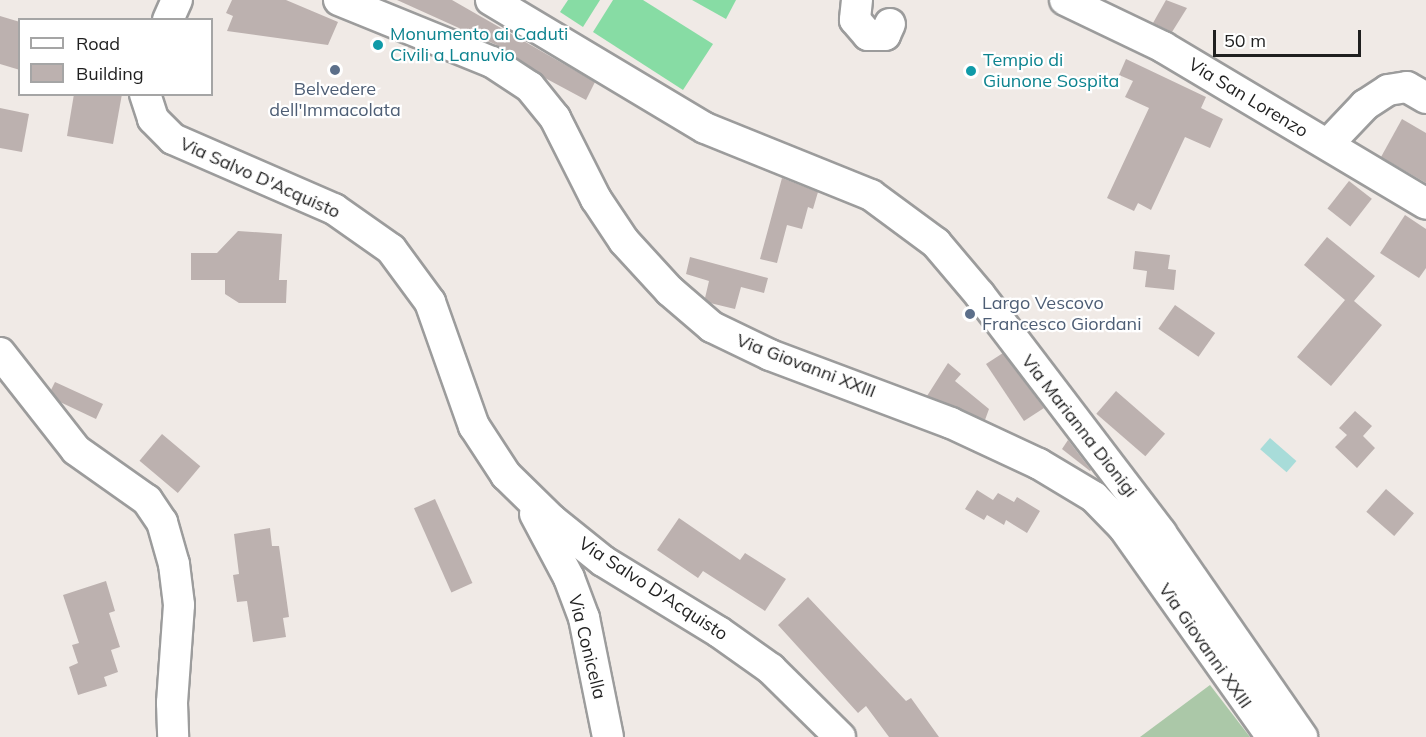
<!DOCTYPE html>
<html>
<head>
<meta charset="utf-8">
<style>
  body { margin:0 }
  #map { position:relative; width:1426px; height:737px; overflow:hidden; background:#f0eae6; font-family:Mulish,sans-serif }
  div>[style] { position:absolute }
  [style*='--x'] { left:calc(var(--x)*1px); top:calc(var(--y)*1px); width:calc(var(--w)*1px); rotate:calc(var(--a)*1deg) }
  .cemetery>* { inset:0; background:#abc8a8 }
  .pitch>* { inset:0; background:#87dca4 }
  .water>* { inset:0; background:#a8dcd9; transform-origin:0 0 }
  .building>* { inset:0; background:#bcb1af; transform-origin:0 0 }
  .roads { filter:drop-shadow(2px 0 #9c9c9c) drop-shadow(-2px 0 #9c9c9c) drop-shadow(0 2px #9c9c9c) drop-shadow(0 -2px #9c9c9c) }
  .minor>* { height:30px; margin:-15px; padding:0 15px; transform-origin:15px; border-radius:15px; background:#fff }
  .dots>* { width:16px; height:16px; translate:-50% -50%; box-sizing:border-box; border:3px solid #fff; border-radius:50% }
  span { translate:-50% -50%; white-space:nowrap; text-align:center; line-height:1.15; -webkit-text-stroke:4.5px #fff; paint-order:stroke }
  .culture-label { font-size:18px; color:#0d838f }
  .left { translate:0 -50%; text-align:left }
  .service-label { font-size:18px; color:#4e5e75 }
  .street-label { font-size:18px; color:#1f1f1f }
  .legend { position:absolute; left:18px; top:18px; width:195px; height:78px; box-sizing:border-box; background:#fff; border:2px solid #a5a5a5; margin:0; padding:8px 10px; list-style:none; font-size:18px; color:#1f1f1f }
  .legend li { display:flex; align-items:center; gap:12px; height:30px }
  .legend b { width:30px; border:2px solid #a5a5a5 }
  .scale { position:absolute; left:1213px; top:30px; width:148px; height:27px; box-sizing:border-box; border:3px solid #1f1f1f; border-top:0; padding-left:8px; font-size:18px; line-height:21px; white-space:nowrap; color:#1f1f1f; -webkit-text-stroke:4px #fff; paint-order:stroke }
</style>
</head>
<body>
<div id="map">
  <div class="cemetery">
    <i style="clip-path:polygon(1210px 685px,1250px 737px,1140px 737px)"></i>
  </div>
  <div class="pitch">
    <i style="clip-path:polygon(568px 0,600px 0,583px 27px,560px 12px)"></i>
    <i style="clip-path:polygon(613px 0,643px 0,713px 44px,683px 90px,593px 32px)"></i>
    <i style="clip-path:polygon(692px 0,736px 0,726px 19px)"></i>
  </div>
  <div class="water">
    <i style="left:1270px;top:438px;width:35px;height:15px;rotate:41deg"></i>
  </div>
  <div class="building">
    <i style="clip-path:polygon(232px 0,286px 0,338px 22px,328px 45px,227px 31px,233px 16px,226px 13px)"></i>
    <i style="clip-path:polygon(397px 0,452px 0,595px 82px,586px 100px,545px 78px,501px 47px)"></i>
    <i style="clip-path:polygon(1166px 0,1187px 8px,1172px 32px,1153px 23px)"></i>
    <i style="clip-path:polygon(0 16px,20px 22px,20px 70px,0 64px)"></i>
    <i style="clip-path:polygon(1126px 59px,1206px 97px,1201px 108px,1223px 119px,1210px 148px,1185px 137px,1151px 210px,1138px 203px,1134px 211px,1107px 198px,1149px 108px,1125px 97px,1133px 81px,1119px 75px)"></i>
    <i style="clip-path:polygon(74px 94px,122px 94px,113px 144px,67px 136px)"></i>
    <i style="clip-path:polygon(0 108px,29px 114px,22px 152px,0 148px)"></i>
    <i style="clip-path:polygon(1402px 119px,1426px 133px,1426px 183px,1381px 157px)"></i>
    <i style="clip-path:polygon(782px 178px,818px 192px,813px 209px,808px 207px,802px 229px,787px 225px,777px 263px,760px 259px)"></i>
    <i style="left:1349px;top:181px;width:29px;height:35px;rotate:38deg"></i>
    <i style="clip-path:polygon(1405px 215px,1426px 229px,1426px 268px,1419px 278px,1380px 253px)"></i>
    <i style="clip-path:polygon(238px 231px,282px 234px,279px 280px,287px 280px,286px 303px,239px 303px,225px 294px,225px 280px,191px 280px,191px 253px,217px 253px)"></i>
    <i style="clip-path:polygon(1327px 237px,1375px 276px,1354px 301px,1382px 325px,1331px 386px,1297px 357px,1345px 300px,1304px 265px)"></i>
    <i style="clip-path:polygon(1135px 251px,1170px 255px,1168px 269px,1176px 270px,1174px 290px,1145px 287px,1147px 271px,1133px 269px)"></i>
    <i style="clip-path:polygon(690px 257px,768px 278px,764px 293px,741px 287px,735px 309px,710px 303px,705px 298px,709px 281px,686px 274px)"></i>
    <i style="left:1175px;top:305px;width:49px;height:29px;rotate:35deg"></i>
    <i style="clip-path:polygon(1003px 353px,1044px 408px,1024px 421px,986px 364px)"></i>
    <i style="clip-path:polygon(948px 363px,961px 374px,955px 381px,989px 409px,985px 420px,927px 396px)"></i>
    <i style="clip-path:polygon(55px 382px,103px 404px,96px 419px,60px 402px,51px 390px)"></i>
    <i style="left:1116px;top:391px;width:65px;height:30px;rotate:41deg"></i>
    <i style="clip-path:polygon(1355px 411px,1372px 426px,1363px 436px,1375px 448px,1357px 468px,1335px 447px,1347px 435px,1339px 428px)"></i>
    <i style="left:162px;top:434px;width:50px;height:35px;rotate:40deg"></i>
    <i style="clip-path:polygon(1068px 440px,1091px 470px,1090px 471px,1062px 449px)"></i>
    <i style="left:1386px;top:489px;width:37px;height:30px;rotate:41deg"></i>
    <i style="clip-path:polygon(977px 490px,993px 500px,998px 493px,1014px 502px,1017px 497px,1040px 511px,1027px 533px,1006px 520px,1004px 525px,987px 515px,984px 520px,965px 509px)"></i>
    <i style="left:435px;top:499px;width:92px;height:23px;rotate:66deg"></i>
    <i style="clip-path:polygon(679px 518px,740px 560px,745px 553px,786px 579px,765px 611px,703px 571px,698px 578px,657px 550px)"></i>
    <i style="clip-path:polygon(270px 528px,272px 546px,279px 546px,289px 617px,283px 618px,286px 637px,253px 642px,247px 601px,237px 602px,233px 575px,239px 574px,234px 534px)"></i>
    <i style="clip-path:polygon(106px 581px,115px 611px,109px 613px,120px 647px,111px 650px,118px 672px,104px 677px,107px 686px,78px 695px,69px 667px,78px 663px,72px 645px,79px 643px,63px 595px)"></i>
    <i style="clip-path:polygon(808px 597px,906px 701px,911px 698px,939px 737px,889px 737px,866px 706px,858px 713px,778px 625px)"></i>
  </div>
  <div class="roads">
    <div class="minor">
      <i style="--x:339;--y:0;--w:165;--a:22.1"></i>
      <i style="--x:492;--y:62;--w:45;--a:33.3"></i>
      <i style="--x:530;--y:87;--w:40;--a:51"></i>
      <i style="--x:555;--y:118;--w:91;--a:63.2"></i>
      <i style="--x:596;--y:199;--w:50;--a:56.3"></i>
      <i style="--x:624;--y:241;--w:68;--a:47.4"></i>
      <i style="--x:670;--y:291;--w:55;--a:40.6"></i>
      <i style="--x:712;--y:327;--w:64;--a:25.8"></i>
      <i style="--x:770;--y:355;--w:193;--a:20.6"></i>
      <i style="--x:951;--y:423;--w:97;--a:25"></i>
      <i style="--x:1039;--y:464;--w:64;--a:31"></i>
      <i style="--x:1094;--y:497;--w:43;--a:45.9"></i>
      <i style="--x:1124;--y:528;--w:256;--a:54.7"></i>
      <i style="--x:491;--y:0;--w:249;--a:30.9"></i>
      <i style="--x:705;--y:128;--w:179;--a:22"></i>
      <i style="--x:871;--y:195;--w:81;--a:36.4"></i>
      <i style="--x:936;--y:243;--w:68;--a:49.8"></i>
      <i style="--x:980;--y:295;--w:299;--a:52.7"></i>
      <i style="--x:1161;--y:533;--w:248;--a:55.3"></i>
      <i style="--x:857;--y:0;--w:20;--a:96"></i>
      <i style="--x:855;--y:20;--w:20;--a:49"></i>
      <i style="--x:868;--y:35;--w:17;--a:0"></i>
      <i style="--x:885;--y:35;--w:12;--a:-66"></i>
      <i style="--x:1065;--y:0;--w:109;--a:25.6"></i>
      <i style="--x:1163;--y:47;--w:306;--a:30.8"></i>
      <i style="--x:168;--y:20;--w:22;--a:-66"></i>
      <i style="--x:145;--y:94;--w:26;--a:72"></i>
      <i style="--x:153;--y:119;--w:28;--a:45"></i>
      <i style="--x:173;--y:139;--w:176;--a:23.5"></i>
      <i style="--x:334;--y:209;--w:70;--a:35.1"></i>
      <i style="--x:391;--y:249;--w:66;--a:53.7"></i>
      <i style="--x:430;--y:302;--w:132;--a:70.5"></i>
      <i style="--x:474;--y:426;--w:59;--a:56.9"></i>
      <i style="--x:506;--y:475;--w:64;--a:44.4"></i>
      <i style="--x:552;--y:520;--w:65;--a:38.8"></i>
      <i style="--x:603;--y:561;--w:136;--a:31.5"></i>
      <i style="--x:719;--y:632;--w:64;--a:35.4"></i>
      <i style="--x:771;--y:669;--w:97;--a:44.6"></i>
      <i style="--x:1328;--y:144;--w:54;--a:-46.5"></i>
      <i style="--x:1365;--y:105;--w:27;--a:-33"></i>
      <i style="--x:1388;--y:90;--w:19;--a:-9"></i>
      <i style="--x:1407;--y:87;--w:22;--a:30"></i>
      <i style="--x:0;--y:353;--w:123;--a:51.9"></i>
      <i style="--x:76;--y:450;--w:87;--a:35.2"></i>
      <i style="--x:147;--y:500;--w:27;--a:56"></i>
      <i style="--x:162;--y:522;--w:44;--a:74.1"></i>
      <i style="--x:174;--y:564;--w:41;--a:83"></i>
      <i style="--x:179;--y:605;--w:98;--a:94.1"></i>
      <i style="--x:172;--y:703;--w:34;--a:88"></i>
      <i style="--x:535;--y:514;--w:72;--a:62"></i>
      <i style="--x:569;--y:578;--w:43;--a:69.4"></i>
      <i style="--x:584;--y:618;--w:121;--a:78.6"></i>
    </div>
  </div>
  <div class="dots">
    <i style="left:378px;top:45px;background:#0f9aa8"></i>
    <i style="left:335px;top:70px;background:#5c6f8a"></i>
    <i style="left:971px;top:71px;background:#0f9aa8"></i>
    <i style="left:970px;top:314px;background:#5c6f8a"></i>
  </div>
  <div class="culture-label">
    <span class="left" style="left:390px;top:45px">Monumento ai Caduti<br>Civili a Lanuvio</span>
    <span class="left" style="left:983px;top:71px">Tempio di<br>Giunone Sospita</span>
  </div>
  <div class="service-label">
    <span style="left:335px;top:100px">Belvedere<br>dell'Immacolata</span>
    <span class="left" style="left:982px;top:314px">Largo Vescovo<br>Francesco Giordani</span>
  </div>
  <div class="street-label">
    <span style="left:1248px;top:98px;rotate:31deg">Via San Lorenzo</span>
    <span style="left:260px;top:178px;rotate:24deg">Via Salvo D'Acquisto</span>
    <span style="left:806px;top:366px;rotate:21deg">Via Giovanni XXIII</span>
    <span style="left:1079px;top:426px;rotate:52deg">Via Marianna Dionigi</span>
    <span style="left:653px;top:589px;rotate:33deg">Via Salvo D'Acquisto</span>
    <span style="left:1205px;top:646px;rotate:55deg">Via Giovanni XXIII</span>
    <span style="left:587px;top:647px;rotate:76deg">Via Conicella</span>
  </div>
  <ul class="legend">
  <li><b style="height:8px;background:#fff"></b>Road</li>
  <li><b style="height:16px;background:#bcb1af"></b>Building</li>
  </ul>
  <div class="scale">50 m</div>
</div>
</body>
</html>
